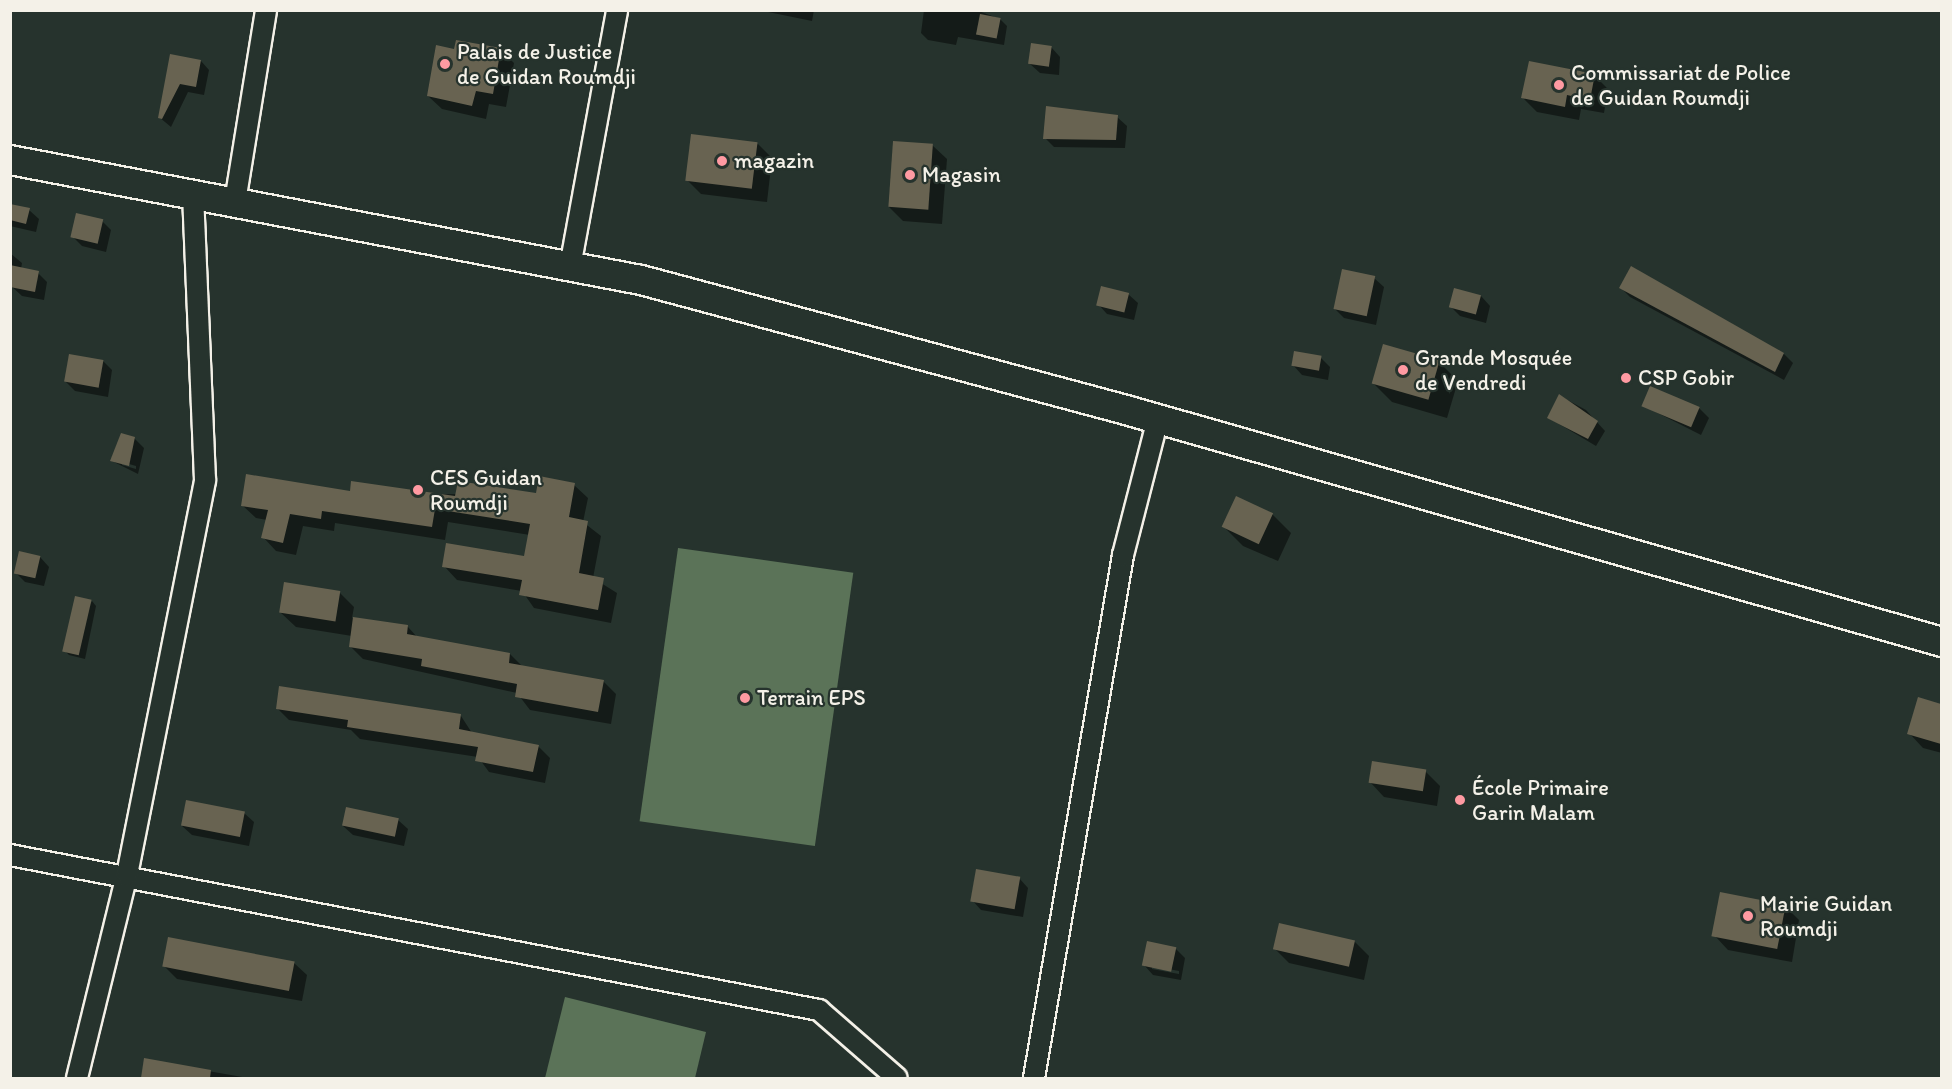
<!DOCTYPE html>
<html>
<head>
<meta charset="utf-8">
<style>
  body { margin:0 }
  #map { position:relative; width:1952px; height:1089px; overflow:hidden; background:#26332d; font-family:Itim,sans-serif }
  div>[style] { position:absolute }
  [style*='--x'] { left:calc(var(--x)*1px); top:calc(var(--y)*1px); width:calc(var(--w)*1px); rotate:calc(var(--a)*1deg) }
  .green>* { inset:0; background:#5b7358; transform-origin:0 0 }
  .shadow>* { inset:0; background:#0007 }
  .building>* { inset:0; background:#686351; transform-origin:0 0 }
  .roads { filter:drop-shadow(2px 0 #f4f1e8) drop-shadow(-2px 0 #f4f1e8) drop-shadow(0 2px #f4f1e8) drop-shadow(0 -2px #f4f1e8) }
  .minor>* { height:20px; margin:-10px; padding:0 10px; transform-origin:10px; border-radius:10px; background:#26332d }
  .highway>* { height:28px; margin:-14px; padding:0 14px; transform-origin:14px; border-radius:14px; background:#26332d }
  .dots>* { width:16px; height:16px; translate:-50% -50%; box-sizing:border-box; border:3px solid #26332d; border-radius:50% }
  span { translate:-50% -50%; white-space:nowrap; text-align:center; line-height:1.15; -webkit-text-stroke:4.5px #26332d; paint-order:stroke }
  .poi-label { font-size:22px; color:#f4f1e8 }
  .left { translate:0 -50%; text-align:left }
  .frame { position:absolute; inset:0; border:12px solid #f4f1e8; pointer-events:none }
</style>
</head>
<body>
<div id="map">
  <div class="green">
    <i style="left:678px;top:548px;width:177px;height:276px;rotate:8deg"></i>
    <i style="clip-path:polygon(565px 997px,706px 1032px,695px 1078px,545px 1078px)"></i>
  </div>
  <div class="shadow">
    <i style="clip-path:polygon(758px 10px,814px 10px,812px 21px)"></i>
    <i style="clip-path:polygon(924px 10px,976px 10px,1000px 19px,1007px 26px,1004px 45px,958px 37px,956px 45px,928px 40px,921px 33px)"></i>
    <i style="clip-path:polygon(1051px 47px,1060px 57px,1059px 75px,1040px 73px,1030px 64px)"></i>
    <i style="clip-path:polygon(500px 49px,514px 63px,506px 107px,489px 104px,486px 119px,442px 109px,428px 96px,455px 51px)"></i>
    <i style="clip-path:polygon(171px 56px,201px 61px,209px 70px,204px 95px,188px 92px,171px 127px,159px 117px)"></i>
    <i style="clip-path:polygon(1594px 75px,1608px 89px,1604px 113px,1581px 109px,1579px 120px,1537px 112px,1523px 98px)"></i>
    <i style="clip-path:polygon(1117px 117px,1127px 126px,1125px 148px,1054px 147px,1045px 138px)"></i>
    <i style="clip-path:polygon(758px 144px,772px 158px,767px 202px,701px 194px,687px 180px)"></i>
    <i style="clip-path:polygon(932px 145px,947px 159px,942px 224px,903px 221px,889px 207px)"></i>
    <i style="clip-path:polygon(10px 205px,29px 210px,39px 219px,36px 232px,10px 226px)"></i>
    <i style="clip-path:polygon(102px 221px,111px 230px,106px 252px,82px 246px,72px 236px)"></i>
    <i style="clip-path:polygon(10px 253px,22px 263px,21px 269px,38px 273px,47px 282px,44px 300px,22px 296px,10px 285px)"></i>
    <i style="clip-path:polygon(1632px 268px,1784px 354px,1793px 363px,1784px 380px,1630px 297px,1621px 288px)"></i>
    <i style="clip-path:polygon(1374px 278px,1384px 287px,1376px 325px,1344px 318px,1335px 309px)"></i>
    <i style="clip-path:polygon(1128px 294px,1138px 303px,1134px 320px,1107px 314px,1098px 304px)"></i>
    <i style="clip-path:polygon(1481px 296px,1490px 306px,1486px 323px,1460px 316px,1451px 307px)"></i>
    <i style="clip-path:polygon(1321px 358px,1330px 367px,1328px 380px,1302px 375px,1293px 365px)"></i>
    <i style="clip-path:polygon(103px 361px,112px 370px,108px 397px,75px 391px,66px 382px)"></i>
    <i style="clip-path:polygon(1439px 362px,1458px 381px,1447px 418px,1392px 402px,1373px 383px)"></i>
    <i style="clip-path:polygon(1560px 396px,1586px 410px,1605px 431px,1596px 446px,1549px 418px)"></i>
    <i style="clip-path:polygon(1644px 406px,1699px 408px,1709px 418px,1701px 435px)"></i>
    <i style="clip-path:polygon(evenodd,134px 438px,144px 448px,138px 474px,112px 461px,134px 438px,122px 462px,136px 466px,136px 469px,122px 465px,122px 462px)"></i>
    <i style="clip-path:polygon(574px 485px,588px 498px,583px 522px,601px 536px,593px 578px,617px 593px,611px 623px,534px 608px,522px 591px,457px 580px,444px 566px,525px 558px,530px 535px,448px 522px,445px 540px,335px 523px,334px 531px,303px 526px,296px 555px,276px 551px,263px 537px,267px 520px,256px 518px,242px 505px,351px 493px,537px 495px)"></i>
    <i style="clip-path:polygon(1272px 514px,1291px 533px,1278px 561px,1243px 546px,1224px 527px)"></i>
    <i style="clip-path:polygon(40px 557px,49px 567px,44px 586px,25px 582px,16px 573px)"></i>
    <i style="clip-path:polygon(340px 593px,354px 607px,352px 618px,408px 627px,418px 638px,510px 654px,523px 667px,603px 681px,616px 694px,611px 724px,530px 710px,517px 693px,363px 659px,350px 646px,352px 636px,296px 627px,281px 613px)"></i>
    <i style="clip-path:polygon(92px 601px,96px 606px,85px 659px,69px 655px,65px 651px)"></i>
    <i style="clip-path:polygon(1919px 699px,1942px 706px,1942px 753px,1923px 748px,1909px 733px)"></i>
    <i style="clip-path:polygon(277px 708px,461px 716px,472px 733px,538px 746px,550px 758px,545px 783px,489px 772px,478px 757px,360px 739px,351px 730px,289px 720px)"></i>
    <i style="clip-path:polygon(1426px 772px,1440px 786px,1437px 806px,1384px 797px,1370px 782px)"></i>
    <i style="clip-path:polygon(244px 813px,254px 822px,249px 846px,192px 835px,182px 826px)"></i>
    <i style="clip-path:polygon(398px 820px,408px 829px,404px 846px,353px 835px,343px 826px)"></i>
    <i style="clip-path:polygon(1019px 878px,1028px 888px,1023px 917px,981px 910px,972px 900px)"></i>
    <i style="clip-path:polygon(1785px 906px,1799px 920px,1792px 962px,1728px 950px,1714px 935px)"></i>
    <i style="clip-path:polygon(1354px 941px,1369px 956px,1364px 980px,1289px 963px,1275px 949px)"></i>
    <i style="clip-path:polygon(evenodd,1175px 948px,1185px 958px,1181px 980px,1153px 975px,1144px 965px,1175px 948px,1152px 966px,1179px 971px,1179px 974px,1152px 969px,1152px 966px)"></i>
    <i style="clip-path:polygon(294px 963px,307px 975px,302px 1001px,177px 979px,164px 966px)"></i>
    <i style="clip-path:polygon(145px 1060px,248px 1078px,142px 1078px)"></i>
  </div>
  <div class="building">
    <i style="left:980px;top:14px;width:21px;height:21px;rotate:11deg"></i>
    <i style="clip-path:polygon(456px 40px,501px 48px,493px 94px,476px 91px,472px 106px,427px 96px,436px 45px,454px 49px)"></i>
    <i style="left:1031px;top:43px;width:21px;height:21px;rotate:8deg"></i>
    <i style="clip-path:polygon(170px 54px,201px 60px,196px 87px,180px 84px,162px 119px,158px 118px)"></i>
    <i style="clip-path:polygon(1529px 61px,1595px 74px,1590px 100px,1567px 95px,1565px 107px,1521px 98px)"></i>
    <i style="clip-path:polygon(1046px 106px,1118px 115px,1116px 140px,1043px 139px)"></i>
    <i style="left:691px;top:134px;width:67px;height:47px;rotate:7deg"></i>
    <i style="left:893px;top:141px;width:40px;height:66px;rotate:4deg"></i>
    <i style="clip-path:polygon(10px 204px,30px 208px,26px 224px,10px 220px)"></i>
    <i style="left:76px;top:213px;width:28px;height:25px;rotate:13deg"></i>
    <i style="clip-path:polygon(10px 265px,39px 271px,35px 292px,10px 287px)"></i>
    <i style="clip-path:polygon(1631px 266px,1784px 353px,1775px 372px,1619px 288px)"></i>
    <i style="left:1342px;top:269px;width:34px;height:41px;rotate:12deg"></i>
    <i style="left:1101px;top:286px;width:29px;height:20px;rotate:14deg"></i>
    <i style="left:1454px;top:288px;width:28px;height:20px;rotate:15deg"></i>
    <i style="left:1383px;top:344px;width:59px;height:41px;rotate:16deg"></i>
    <i style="left:1294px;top:351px;width:28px;height:15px;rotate:10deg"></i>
    <i style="left:69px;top:354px;width:35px;height:28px;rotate:10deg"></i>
    <i style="left:1650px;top:386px;width:54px;height:22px;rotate:23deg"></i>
    <i style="clip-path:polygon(1559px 394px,1598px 421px,1588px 439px,1547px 418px)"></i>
    <i style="clip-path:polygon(121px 433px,135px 437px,129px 466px,110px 461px)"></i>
    <i style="clip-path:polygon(246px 474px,350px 491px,351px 481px,455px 496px,458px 481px,536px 493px,539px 476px,575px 483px,569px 517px,588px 521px,579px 573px,604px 578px,598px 610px,519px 595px,522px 580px,442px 567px,446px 543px,524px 556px,530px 524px,435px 509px,432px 527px,322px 511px,321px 519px,290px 514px,283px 543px,261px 538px,268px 510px,241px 506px)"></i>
    <i style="left:1236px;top:496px;width:41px;height:34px;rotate:25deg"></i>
    <i style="left:19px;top:551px;width:22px;height:23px;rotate:13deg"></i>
    <i style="left:284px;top:582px;width:57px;height:31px;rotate:9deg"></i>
    <i style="left:75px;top:596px;width:17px;height:57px;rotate:13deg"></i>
    <i style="clip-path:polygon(353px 617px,408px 625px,407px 634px,510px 653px,509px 663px,604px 680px,598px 712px,515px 697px,517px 684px,421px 666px,422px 659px,349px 647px)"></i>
    <i style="clip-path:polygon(279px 686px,461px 714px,459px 729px,539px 745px,533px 772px,475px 761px,478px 747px,347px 727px,348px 720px,276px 709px)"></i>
    <i style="clip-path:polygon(1918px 697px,1941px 704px,1941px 744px,1907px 734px)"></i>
    <i style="left:1372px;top:761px;width:55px;height:22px;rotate:9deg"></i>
    <i style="left:186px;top:800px;width:60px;height:26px;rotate:11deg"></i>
    <i style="left:346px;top:807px;width:54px;height:19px;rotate:12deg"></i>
    <i style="left:976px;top:869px;width:45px;height:33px;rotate:10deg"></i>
    <i style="left:1720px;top:892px;width:67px;height:45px;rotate:11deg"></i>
    <i style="left:1279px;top:923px;width:78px;height:27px;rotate:13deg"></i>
    <i style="left:168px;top:937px;width:129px;height:30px;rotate:11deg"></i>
    <i style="left:1147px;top:941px;width:30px;height:25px;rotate:12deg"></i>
    <i style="clip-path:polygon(144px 1058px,211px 1070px,210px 1078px,141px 1078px)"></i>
  </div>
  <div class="roads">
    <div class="minor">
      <i style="--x:235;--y:202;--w:194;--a:-80.8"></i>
      <i style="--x:570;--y:267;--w:261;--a:-79.6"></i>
      <i style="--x:10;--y:855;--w:824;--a:10.85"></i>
      <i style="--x:819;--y:1010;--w:103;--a:41.1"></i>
      <i style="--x:77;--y:1078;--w:209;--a:-76.2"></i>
      <i style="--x:127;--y:875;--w:403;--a:-78.8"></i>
      <i style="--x:205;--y:480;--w:286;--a:-92.4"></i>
      <i style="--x:1034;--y:1078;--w:531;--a:-80.34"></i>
      <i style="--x:1123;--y:555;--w:140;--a:-75.6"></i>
    </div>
    <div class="highway">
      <i style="--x:10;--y:160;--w:642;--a:10.77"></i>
      <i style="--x:641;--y:280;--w:502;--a:15"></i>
      <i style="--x:1126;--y:410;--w:848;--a:15.87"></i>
    </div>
  </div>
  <div class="dots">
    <i style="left:445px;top:64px;background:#ff9aa2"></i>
    <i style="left:1559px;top:85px;background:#ff9aa2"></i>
    <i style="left:722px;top:161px;background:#ff9aa2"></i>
    <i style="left:910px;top:175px;background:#ff9aa2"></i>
    <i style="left:1403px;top:370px;background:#ff9aa2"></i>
    <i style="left:1626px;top:378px;background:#ff9aa2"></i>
    <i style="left:418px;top:490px;background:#ff9aa2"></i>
    <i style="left:745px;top:698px;background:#ff9aa2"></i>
    <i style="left:1460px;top:800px;background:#ff9aa2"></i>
    <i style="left:1748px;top:916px;background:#ff9aa2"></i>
  </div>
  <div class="poi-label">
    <span class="left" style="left:457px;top:64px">Palais de Justice<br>de Guidan Roumdji</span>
    <span class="left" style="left:1571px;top:85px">Commissariat de Police<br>de Guidan Roumdji</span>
    <span class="left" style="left:734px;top:161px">magazin</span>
    <span class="left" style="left:922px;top:175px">Magasin</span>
    <span class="left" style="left:1415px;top:370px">Grande Mosquée<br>de Vendredi</span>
    <span class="left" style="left:1638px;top:378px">CSP Gobir</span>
    <span class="left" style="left:430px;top:490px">CES Guidan<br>Roumdji</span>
    <span class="left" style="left:757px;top:698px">Terrain EPS</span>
    <span class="left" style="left:1472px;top:800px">École Primaire<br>Garin Malam</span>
    <span class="left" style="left:1760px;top:916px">Mairie Guidan<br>Roumdji</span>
  </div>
  <div class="frame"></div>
</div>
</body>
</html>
